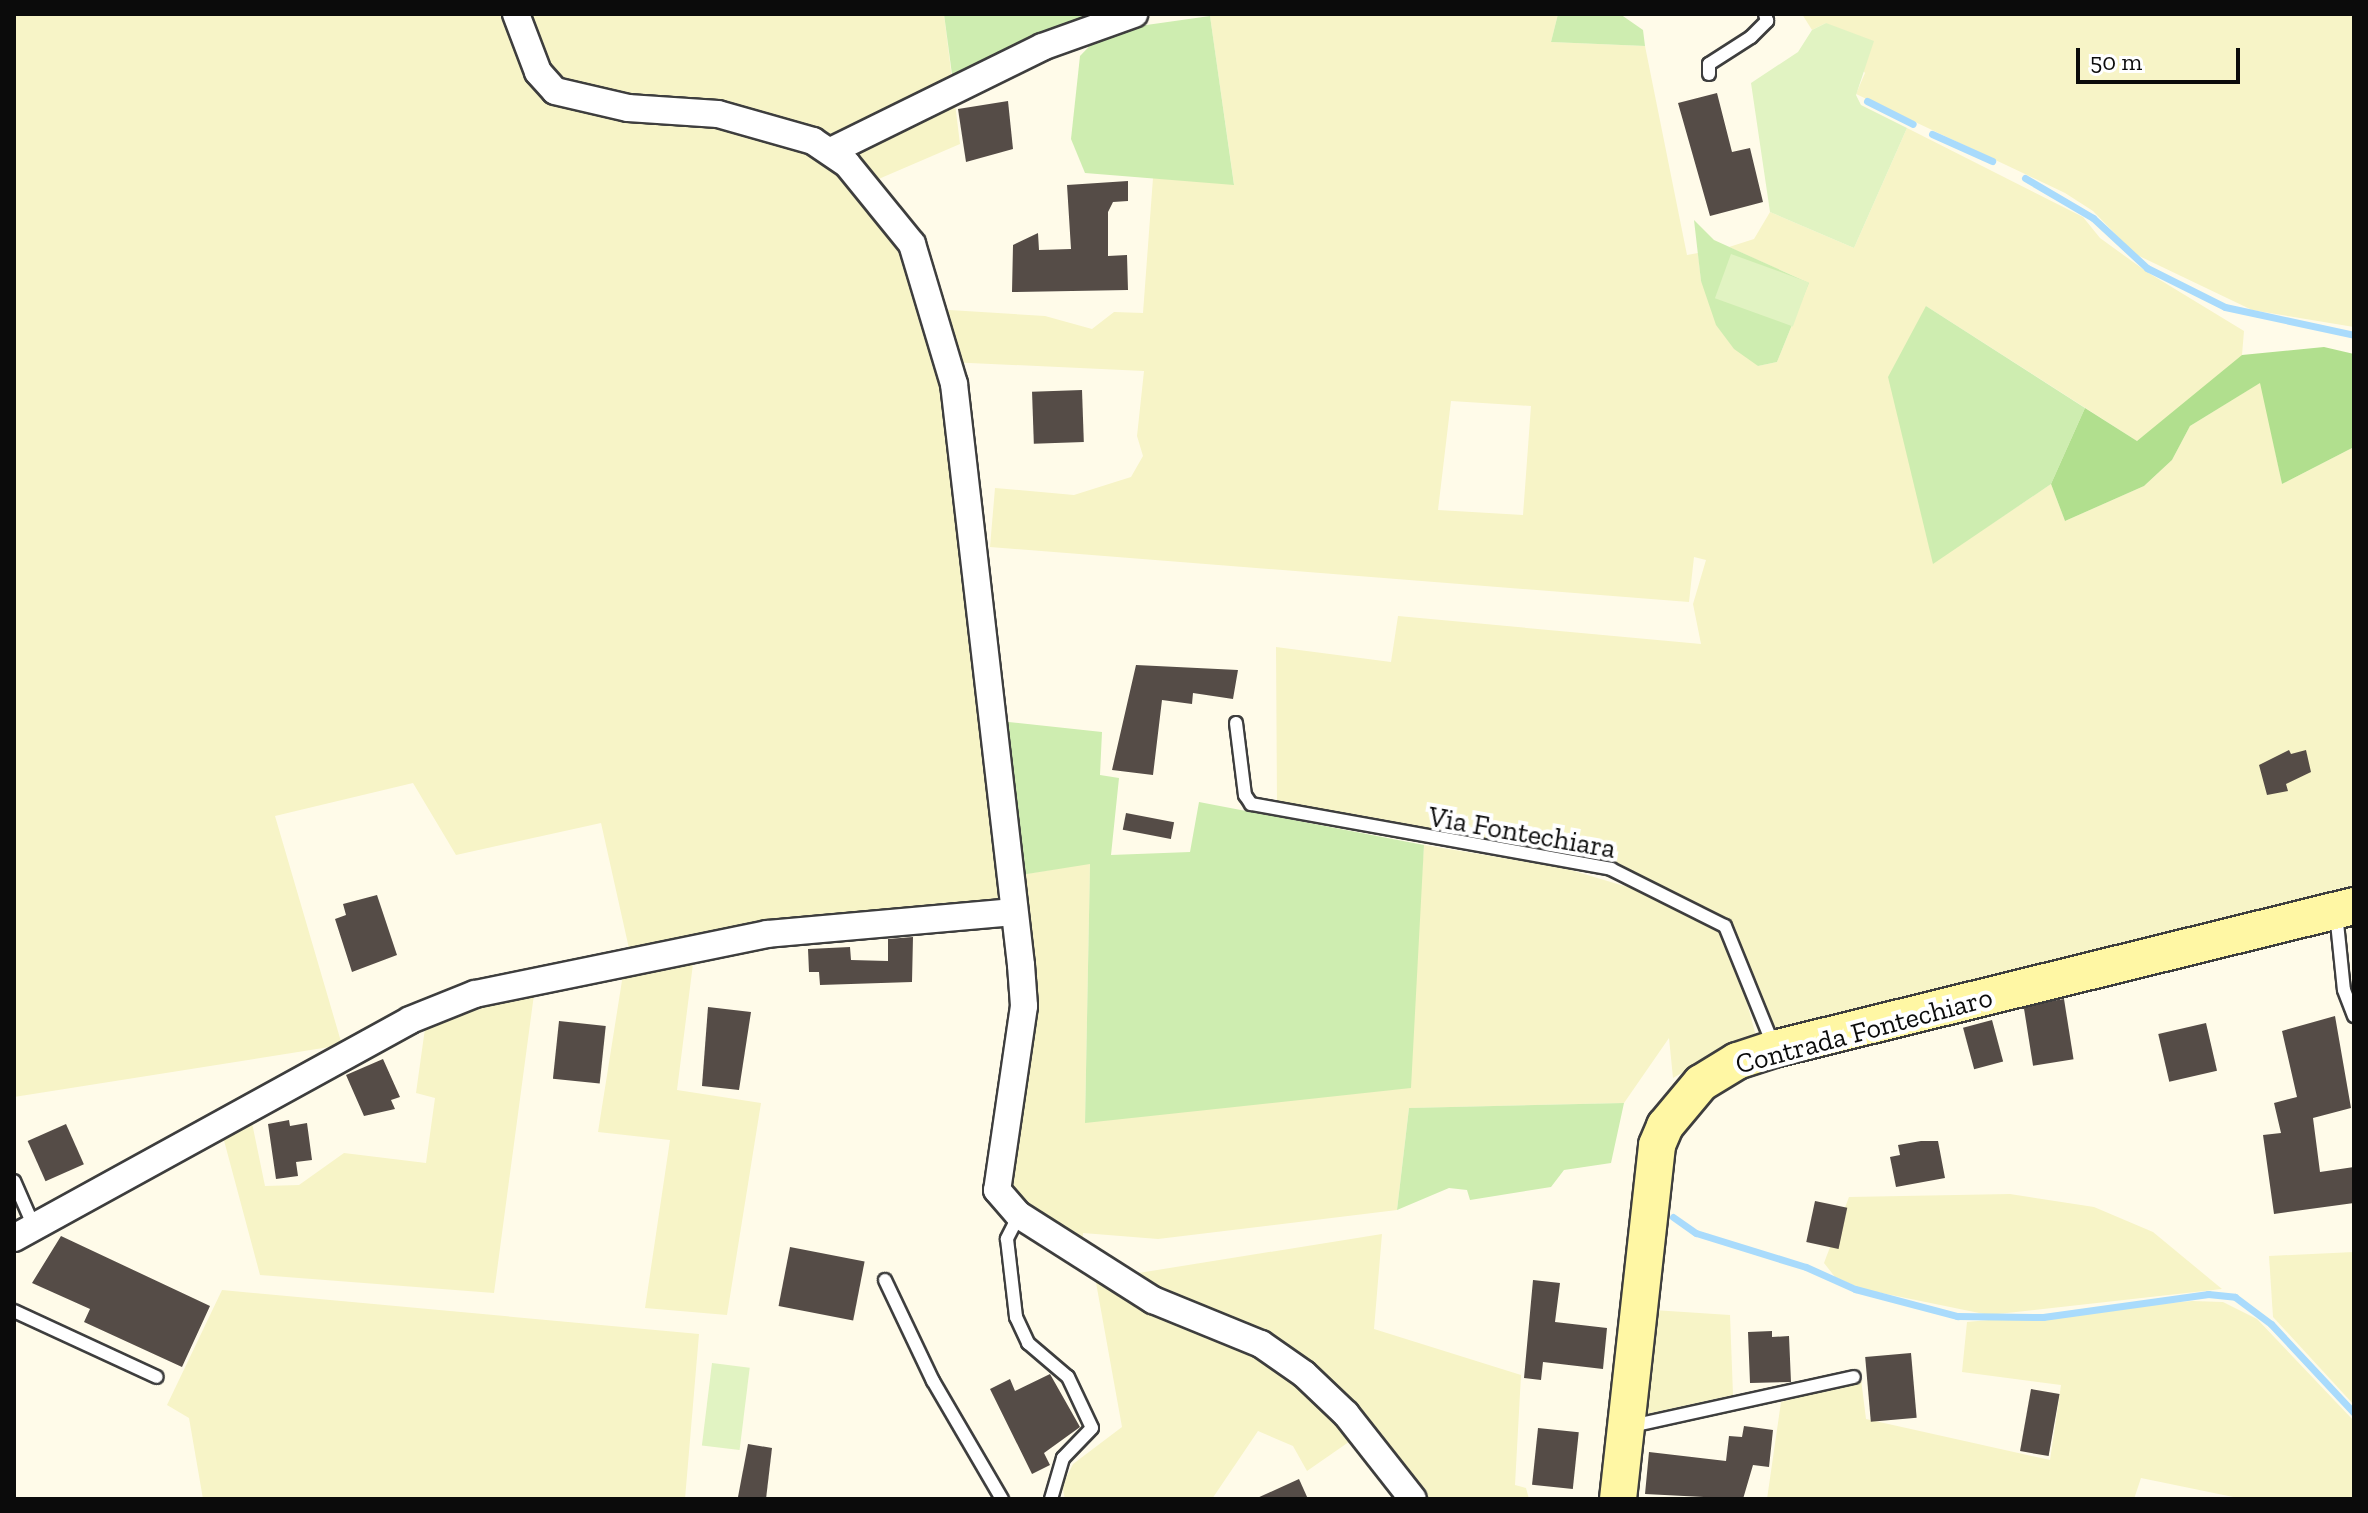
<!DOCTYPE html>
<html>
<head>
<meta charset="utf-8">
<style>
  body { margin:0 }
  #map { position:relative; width:2368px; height:1513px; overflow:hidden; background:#fffbe9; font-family:"Zilla Slab",serif }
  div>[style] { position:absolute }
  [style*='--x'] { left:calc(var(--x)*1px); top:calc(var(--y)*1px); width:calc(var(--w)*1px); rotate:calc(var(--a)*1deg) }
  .farmland>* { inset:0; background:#f7f4c7 }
  .green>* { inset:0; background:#ceedb0 }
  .forest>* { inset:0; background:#b1df8e }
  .pitch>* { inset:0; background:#e1f3c2; transform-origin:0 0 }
  .stream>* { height:7px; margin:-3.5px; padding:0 3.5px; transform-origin:3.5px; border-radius:3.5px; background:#a9dbfc }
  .building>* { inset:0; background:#554c47; transform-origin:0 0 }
  .roads { filter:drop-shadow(2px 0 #3e3e3e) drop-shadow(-2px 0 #3e3e3e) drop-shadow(0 2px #3e3e3e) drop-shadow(0 -2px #3e3e3e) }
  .lane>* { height:12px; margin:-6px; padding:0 6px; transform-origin:6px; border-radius:6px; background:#fff }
  .street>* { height:26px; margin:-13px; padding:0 13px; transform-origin:13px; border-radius:13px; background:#fff }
  .secondary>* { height:36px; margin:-18px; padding:0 18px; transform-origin:18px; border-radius:18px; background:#fff7a4 }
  span { translate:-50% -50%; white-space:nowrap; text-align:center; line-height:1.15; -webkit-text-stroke:8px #fff; paint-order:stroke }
  .street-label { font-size:28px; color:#0b0b0b }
  .frame { position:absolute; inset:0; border:16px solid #0b0b0b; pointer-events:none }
  .scale { position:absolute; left:2076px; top:48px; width:164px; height:36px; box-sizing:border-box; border:4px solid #0b0b0b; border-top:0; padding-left:10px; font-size:24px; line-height:28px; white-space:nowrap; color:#0b0b0b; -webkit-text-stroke:6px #fff; paint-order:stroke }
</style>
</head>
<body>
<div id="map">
  <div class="farmland">
    <i style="clip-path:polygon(14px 14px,507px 14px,525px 78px,549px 102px,711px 119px,839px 163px,905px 245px,945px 389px,1008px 899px,630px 953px,601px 823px,456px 855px,413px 783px,275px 816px,342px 1045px,14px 1097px)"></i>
    <i style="clip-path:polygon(527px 14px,944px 14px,960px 144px,874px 181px,845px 151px,604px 102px,546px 75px)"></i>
    <i style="clip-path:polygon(evenodd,1558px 14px,1551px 42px,1645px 46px,1687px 255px,1698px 253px,1701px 281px,1758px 366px,1777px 362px,1809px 283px,1729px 247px,1754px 239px,1770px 212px,1854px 248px,1907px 128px,2083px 217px,2100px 238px,2147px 272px,2244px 331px,2242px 355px,2229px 371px,2137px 441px,1926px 306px,1933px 563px,2051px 484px,2065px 521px,2144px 486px,2172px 460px,2190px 426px,2261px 382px,2282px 484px,2354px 447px,2354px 885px,1776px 1032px,1731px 924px,1690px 901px,1613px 867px,1277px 805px,1276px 647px,1391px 662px,1398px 616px,1701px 644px,1693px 604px,1706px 560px,1694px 557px,1689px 602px,990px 547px,995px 488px,1074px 495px,1131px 477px,1143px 456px,1137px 436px,1144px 371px,948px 362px,933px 309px,1045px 316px,1092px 329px,1114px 312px,1143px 313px,1153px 178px,1234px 184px,1210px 16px,1558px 14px,1451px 401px,1531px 406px,1523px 515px,1438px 510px,1451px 401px)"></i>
    <i style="clip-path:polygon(1802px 14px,2354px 14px,2354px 327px,2252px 310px,2135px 254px,2093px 211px,2065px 193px,1856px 94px,1865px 73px,1826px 23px,1812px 30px)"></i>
    <i style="clip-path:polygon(1424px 845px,1564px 868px,1661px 897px,1703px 920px,1723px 935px,1738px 969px,1757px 1040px,1730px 1045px,1673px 1078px,1669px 1038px,1624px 1103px,1409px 1108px,1397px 1210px,1158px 1239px,1083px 1233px,1082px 1251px,1005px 1198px,1020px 875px,1090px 863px,1085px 1123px,1416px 957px)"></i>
    <i style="clip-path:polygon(694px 956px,677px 1090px,761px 1103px,727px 1315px,645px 1308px,670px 1140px,598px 1132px,624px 968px)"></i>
    <i style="clip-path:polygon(535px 987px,494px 1293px,260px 1275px,222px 1133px,251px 1118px,265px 1186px,299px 1185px,344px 1153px,426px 1163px,435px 1098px,416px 1093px,427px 1014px)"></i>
    <i style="clip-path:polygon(2010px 1194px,2094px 1207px,2153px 1232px,2222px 1289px,1989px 1315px,1862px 1289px,1835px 1277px,1824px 1263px,1849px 1197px)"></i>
    <i style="clip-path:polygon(1382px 1234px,1374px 1329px,1521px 1375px,1515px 1485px,1526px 1488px,1529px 1499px,1420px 1499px,1350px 1412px,1126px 1275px)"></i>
    <i style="clip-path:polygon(2354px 1252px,2354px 1405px,2273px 1317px,2269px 1256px)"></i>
    <i style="clip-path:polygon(1095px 1277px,1278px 1364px,1356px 1437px,1307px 1471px,1293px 1446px,1258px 1431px,1212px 1499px,1065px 1499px,1062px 1486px,1073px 1464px,1122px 1427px)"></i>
    <i style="clip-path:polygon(222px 1290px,699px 1334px,685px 1499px,203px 1499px,189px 1418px,167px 1405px)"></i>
    <i style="clip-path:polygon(2192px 1301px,2223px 1302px,2257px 1319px,2354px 1421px,2354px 1499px,2243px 1499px,2141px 1478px,2134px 1499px,1767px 1499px,1781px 1402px,1861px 1379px,1866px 1419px,2050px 1460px,2061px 1385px,1962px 1372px,1967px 1322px)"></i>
    <i style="clip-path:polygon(1653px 1310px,1730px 1315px,1733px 1395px,1642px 1415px)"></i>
  </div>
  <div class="green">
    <i style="clip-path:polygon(944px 14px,1089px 14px,1083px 24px,953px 82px)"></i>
    <i style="clip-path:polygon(1558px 14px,1620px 14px,1643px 30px,1645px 46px,1551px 42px)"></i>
    <i style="clip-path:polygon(1210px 16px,1234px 185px,1085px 173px,1071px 139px,1080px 56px,1104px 31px)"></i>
    <i style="clip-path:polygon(1694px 220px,1714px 240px,1809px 283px,1777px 362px,1758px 366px,1734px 349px,1716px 325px,1701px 281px)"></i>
    <i style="clip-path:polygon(1926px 306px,2085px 408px,2051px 484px,1933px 564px,1888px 377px)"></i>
    <i style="clip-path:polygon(999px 721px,1102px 732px,1100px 775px,1119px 778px,1111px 855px,1190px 852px,1199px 802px,1424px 845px,1411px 1088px,1085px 1123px,1090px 864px,1015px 876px)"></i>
    <i style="clip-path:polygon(1624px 1103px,1611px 1163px,1564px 1170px,1551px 1187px,1470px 1200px,1467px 1190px,1449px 1188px,1397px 1210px,1409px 1108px)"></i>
  </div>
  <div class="forest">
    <i style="clip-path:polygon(2324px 347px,2354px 354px,2354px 447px,2282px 484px,2260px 383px,2190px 426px,2172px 460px,2144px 486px,2065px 521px,2051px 484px,2085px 408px,2137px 441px,2242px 355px)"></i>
  </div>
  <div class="pitch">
    <i style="clip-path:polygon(1826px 23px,1874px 41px,1856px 95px,1861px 105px,1907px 128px,1854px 248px,1770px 212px,1751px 83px,1798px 52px,1812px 30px)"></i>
    <i style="left:1731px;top:254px;width:83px;height:47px;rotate:20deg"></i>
    <i style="left:712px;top:1363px;width:38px;height:83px;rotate:7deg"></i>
  </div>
  <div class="stream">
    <i style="--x:1867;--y:101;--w:51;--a:26.6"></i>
    <i style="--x:1932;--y:134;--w:66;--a:24.2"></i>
    <i style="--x:2025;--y:178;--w:79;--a:30.5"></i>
    <i style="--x:2093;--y:218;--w:74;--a:42.8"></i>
    <i style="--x:2147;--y:268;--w:87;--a:26.6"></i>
    <i style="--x:2225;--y:307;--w:132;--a:12.2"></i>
    <i style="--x:1673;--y:1217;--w:28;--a:35"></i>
    <i style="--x:1696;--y:1233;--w:115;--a:17.2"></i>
    <i style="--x:1806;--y:1267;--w:54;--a:24.2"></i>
    <i style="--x:1855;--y:1289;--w:106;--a:14.8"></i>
    <i style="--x:1957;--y:1316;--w:86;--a:0.7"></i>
    <i style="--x:2043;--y:1317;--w:167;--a:-7.9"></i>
    <i style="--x:2208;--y:1294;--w:27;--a:6"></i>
    <i style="--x:2235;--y:1297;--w:45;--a:36.9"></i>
    <i style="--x:2271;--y:1324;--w:122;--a:47"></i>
  </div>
  <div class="building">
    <i style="clip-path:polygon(1717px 93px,1732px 152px,1750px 148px,1763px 202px,1710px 216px,1678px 103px)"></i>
    <i style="clip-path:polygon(1008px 101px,1013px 149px,966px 162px,958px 109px)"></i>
    <i style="clip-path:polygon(1128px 181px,1128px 201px,1113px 202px,1108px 212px,1108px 256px,1127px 255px,1128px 290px,1012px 292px,1013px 245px,1038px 233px,1039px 250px,1071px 249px,1067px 185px)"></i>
    <i style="left:1082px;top:390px;width:52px;height:50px;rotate:88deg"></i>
    <i style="clip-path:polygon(1136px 665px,1238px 670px,1233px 699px,1193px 693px,1192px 704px,1162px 700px,1153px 775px,1112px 770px)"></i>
    <i style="clip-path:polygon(2289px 750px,2291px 754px,2306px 750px,2311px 772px,2286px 784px,2288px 791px,2267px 795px,2259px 765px)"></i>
    <i style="left:1126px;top:813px;width:49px;height:17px;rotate:11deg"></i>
    <i style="clip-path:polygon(377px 895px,397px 955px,352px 972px,335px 919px,346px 915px,343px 904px)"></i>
    <i style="clip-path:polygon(913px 937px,912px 982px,820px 985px,819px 972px,809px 972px,808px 949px,850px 947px,851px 960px,888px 961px,888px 939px)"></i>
    <i style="left:2064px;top:999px;width:61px;height:41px;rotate:81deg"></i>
    <i style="clip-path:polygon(708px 1007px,751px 1012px,739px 1090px,702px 1086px)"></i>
    <i style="clip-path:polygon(2335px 1016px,2351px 1108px,2313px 1118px,2320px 1172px,2354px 1167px,2354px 1203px,2274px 1214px,2263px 1135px,2281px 1133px,2274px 1103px,2297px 1097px,2282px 1031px)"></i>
    <i style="left:1992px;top:1020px;width:43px;height:30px;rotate:75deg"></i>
    <i style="left:559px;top:1021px;width:47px;height:58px;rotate:6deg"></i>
    <i style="left:2206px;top:1023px;width:49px;height:49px;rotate:77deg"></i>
    <i style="clip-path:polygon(383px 1059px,400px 1097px,391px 1100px,395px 1109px,364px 1116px,346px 1075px)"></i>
    <i style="clip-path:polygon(289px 1120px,290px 1126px,307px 1123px,312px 1160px,296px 1162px,298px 1176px,276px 1179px,268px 1124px)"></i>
    <i style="left:66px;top:1124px;width:44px;height:42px;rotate:66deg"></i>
    <i style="clip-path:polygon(1921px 1141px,1938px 1141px,1945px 1178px,1896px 1187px,1890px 1157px,1900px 1155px,1898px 1145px)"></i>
    <i style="left:1815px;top:1201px;width:33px;height:42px;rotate:12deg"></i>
    <i style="clip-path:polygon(61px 1236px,210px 1306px,182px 1367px,84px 1322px,90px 1309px,32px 1283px)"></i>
    <i style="left:790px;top:1247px;width:76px;height:60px;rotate:11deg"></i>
    <i style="clip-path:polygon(1533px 1280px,1560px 1283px,1555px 1322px,1607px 1328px,1603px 1369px,1543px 1362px,1541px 1380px,1524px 1378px)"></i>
    <i style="clip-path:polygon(1772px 1331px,1772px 1337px,1789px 1336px,1791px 1382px,1750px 1383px,1748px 1332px)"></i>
    <i style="left:1911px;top:1353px;width:65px;height:46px;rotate:85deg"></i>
    <i style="clip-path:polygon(1050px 1374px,1080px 1427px,1044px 1453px,1050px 1465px,1032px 1474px,990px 1389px,1010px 1379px,1015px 1391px)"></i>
    <i style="left:2031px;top:1389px;width:29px;height:63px;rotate:10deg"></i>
    <i style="clip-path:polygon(1744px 1426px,1773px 1430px,1769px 1467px,1753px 1465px,1743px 1499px,1645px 1494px,1649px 1452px,1726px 1461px,1729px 1436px,1742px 1437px)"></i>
    <i style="left:1538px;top:1428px;width:41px;height:57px;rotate:6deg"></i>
    <i style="clip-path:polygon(748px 1444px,772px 1448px,766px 1499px,738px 1497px)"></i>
    <i style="clip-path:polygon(1299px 1479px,1308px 1499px,1255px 1499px)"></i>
  </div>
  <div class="roads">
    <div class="lane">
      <i style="--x:1709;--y:74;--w:10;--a:-90"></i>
      <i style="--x:1709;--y:64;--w:50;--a:-32.7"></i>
      <i style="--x:1751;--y:37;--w:23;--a:-45"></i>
      <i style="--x:1767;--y:21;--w:7;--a:-106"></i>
      <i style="--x:1236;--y:723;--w:73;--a:82.9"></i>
      <i style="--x:1245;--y:795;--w:11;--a:56"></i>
      <i style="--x:1251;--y:804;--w:366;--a:10.2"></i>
      <i style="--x:1611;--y:869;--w:127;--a:26.6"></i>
      <i style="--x:1725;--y:926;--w:127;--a:67.9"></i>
      <i style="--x:2336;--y:913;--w:77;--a:84.1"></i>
      <i style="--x:2344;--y:990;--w:28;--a:69"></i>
      <i style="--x:14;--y:1181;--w:52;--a:66.4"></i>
      <i style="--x:1019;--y:1215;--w:27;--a:117"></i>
      <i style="--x:1007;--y:1239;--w:79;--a:83.4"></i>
      <i style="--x:1016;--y:1317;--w:29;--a:65"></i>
      <i style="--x:1028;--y:1343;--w:52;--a:40.4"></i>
      <i style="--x:1068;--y:1377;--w:56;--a:64.8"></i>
      <i style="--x:1092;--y:1428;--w:42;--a:134"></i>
      <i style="--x:1063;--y:1458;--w:43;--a:106.3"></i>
      <i style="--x:885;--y:1280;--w:112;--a:64.6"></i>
      <i style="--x:933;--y:1381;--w:137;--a:59.7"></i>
      <i style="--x:14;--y:1311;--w:157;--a:24.8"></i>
      <i style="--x:1631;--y:1426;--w:228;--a:-12.4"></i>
    </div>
    <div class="street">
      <i style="--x:516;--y:14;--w:62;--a:69.2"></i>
      <i style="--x:538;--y:72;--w:25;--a:48"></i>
      <i style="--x:555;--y:91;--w:75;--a:13.1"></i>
      <i style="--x:628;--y:108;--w:90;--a:3.8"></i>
      <i style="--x:718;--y:114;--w:99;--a:15.9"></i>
      <i style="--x:813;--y:141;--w:41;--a:34.1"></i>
      <i style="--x:847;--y:164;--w:103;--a:50.9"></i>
      <i style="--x:912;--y:244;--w:146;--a:73.3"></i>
      <i style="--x:954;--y:384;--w:585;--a:83.42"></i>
      <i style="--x:1021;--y:965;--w:41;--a:85.8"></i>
      <i style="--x:1024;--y:1006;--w:186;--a:98.3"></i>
      <i style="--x:997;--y:1190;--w:33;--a:49"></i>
      <i style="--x:1019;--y:1215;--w:159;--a:32.4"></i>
      <i style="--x:1153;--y:1300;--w:117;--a:22.2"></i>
      <i style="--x:1261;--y:1344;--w:52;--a:34.9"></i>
      <i style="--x:1304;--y:1374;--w:58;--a:43.6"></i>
      <i style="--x:1346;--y:1414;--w:108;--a:51.8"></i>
      <i style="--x:831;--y:151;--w:235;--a:-26.2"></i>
      <i style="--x:1042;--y:47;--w:98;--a:-19.7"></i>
      <i style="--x:14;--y:1238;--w:452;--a:-28.8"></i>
      <i style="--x:410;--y:1020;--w:70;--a:-21.8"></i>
      <i style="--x:475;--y:994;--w:298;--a:-11.6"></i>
      <i style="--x:767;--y:934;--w:246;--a:-5.1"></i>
    </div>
    <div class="secondary">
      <i style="--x:1618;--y:1499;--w:356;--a:-83.7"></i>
      <i style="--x:1657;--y:1145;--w:21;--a:-67"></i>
      <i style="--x:1665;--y:1126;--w:56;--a:-50.1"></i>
      <i style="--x:1701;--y:1083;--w:42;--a:-31.4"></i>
      <i style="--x:1737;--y:1061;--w:39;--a:-18"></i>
      <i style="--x:1774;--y:1049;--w:597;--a:-13.85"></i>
    </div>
  </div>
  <div class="street-label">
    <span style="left:1522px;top:833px;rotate:10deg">Via Fontechiara</span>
    <span style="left:1864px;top:1031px;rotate:-15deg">Contrada Fontechiaro</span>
  </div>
  <div class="frame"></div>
  <div class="scale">50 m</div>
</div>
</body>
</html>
